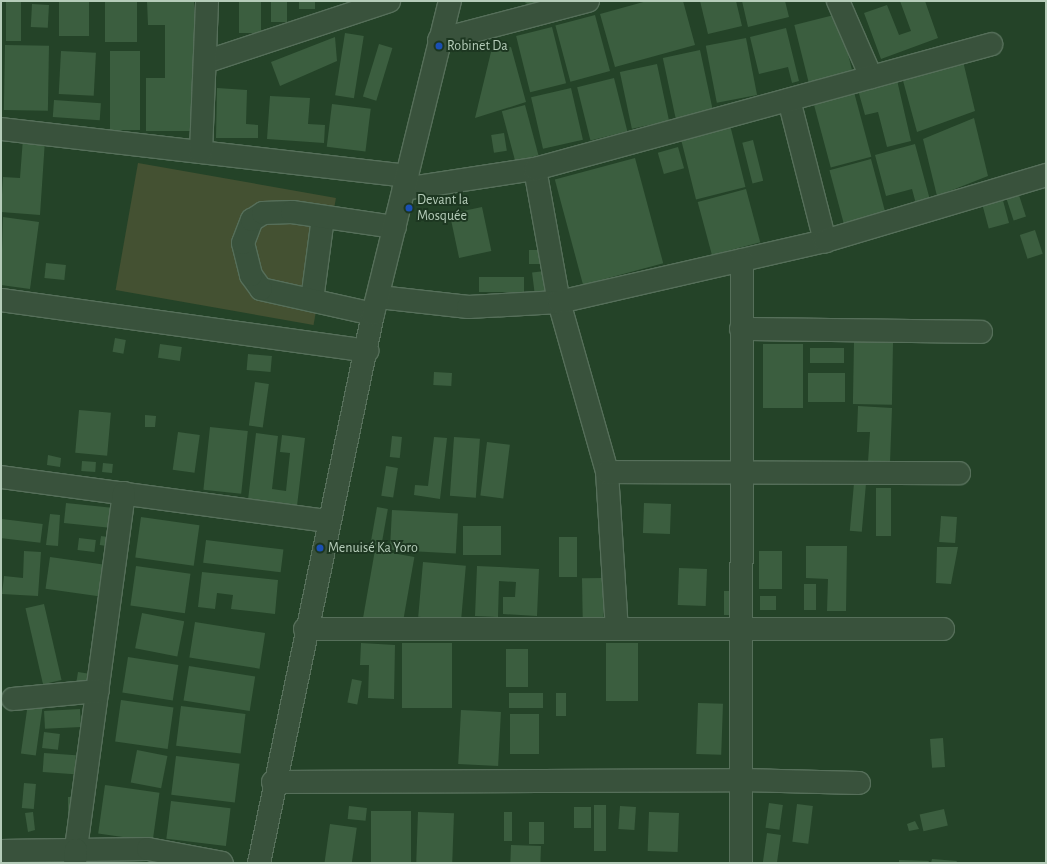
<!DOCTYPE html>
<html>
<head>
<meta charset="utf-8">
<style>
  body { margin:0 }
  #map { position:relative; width:1047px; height:864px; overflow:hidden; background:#244328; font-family:"Alegreya Sans",sans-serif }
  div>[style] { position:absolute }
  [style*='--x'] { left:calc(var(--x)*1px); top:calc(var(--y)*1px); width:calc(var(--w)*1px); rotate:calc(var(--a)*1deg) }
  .green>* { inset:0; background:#445132; transform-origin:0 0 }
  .building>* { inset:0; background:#3b5e3f; transform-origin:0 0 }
  .roads { filter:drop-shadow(1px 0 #566f5a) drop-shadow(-1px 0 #566f5a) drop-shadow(0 1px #566f5a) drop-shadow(0 -1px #566f5a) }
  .minor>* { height:22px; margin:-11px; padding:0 11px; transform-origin:11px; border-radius:11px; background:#39523c }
  .dots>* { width:11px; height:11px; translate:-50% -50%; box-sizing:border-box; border:2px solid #1d3721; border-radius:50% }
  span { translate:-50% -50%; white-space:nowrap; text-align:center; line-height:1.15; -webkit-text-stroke:4px #1d3721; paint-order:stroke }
  .poi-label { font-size:14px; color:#b5ccb9 }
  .left { translate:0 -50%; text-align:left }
  .frame { position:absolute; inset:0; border:2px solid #b5ccb9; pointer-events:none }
</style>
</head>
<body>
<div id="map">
  <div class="green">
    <i style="left:138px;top:163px;width:201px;height:129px;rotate:10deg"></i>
  </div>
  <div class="building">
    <i style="left:6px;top:1px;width:15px;height:40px"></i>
    <i style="left:59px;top:1px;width:30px;height:35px"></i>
    <i style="left:105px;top:1px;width:32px;height:41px"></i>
    <i style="clip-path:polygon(147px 1px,194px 1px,195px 131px,146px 131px,146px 78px,165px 78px,165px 25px,148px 25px)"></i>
    <i style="left:239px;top:1px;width:22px;height:32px"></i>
    <i style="left:271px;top:1px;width:16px;height:21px"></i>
    <i style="left:299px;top:1px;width:16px;height:8px"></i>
    <i style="clip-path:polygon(523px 1px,540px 1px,529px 5px)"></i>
    <i style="clip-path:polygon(647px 1px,683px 1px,695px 45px,615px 67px,600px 14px)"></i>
    <i style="clip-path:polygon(700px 1px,736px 1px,742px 26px,708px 34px)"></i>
    <i style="clip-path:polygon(742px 1px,785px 1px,789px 17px,748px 27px)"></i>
    <i style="clip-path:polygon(900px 1px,925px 1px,938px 38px,881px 59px,864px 13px,887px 5px,899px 35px,911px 31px)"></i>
    <i style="left:32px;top:4px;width:17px;height:23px;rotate:3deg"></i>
    <i style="left:838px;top:14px;width:64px;height:45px;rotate:76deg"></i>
    <i style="left:595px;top:15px;width:58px;height:41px;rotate:75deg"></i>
    <i style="left:552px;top:27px;width:58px;height:37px;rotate:76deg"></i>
    <i style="clip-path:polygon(786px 28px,799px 81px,792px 83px,788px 67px,759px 74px,750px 37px)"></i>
    <i style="left:345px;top:33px;width:19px;height:63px;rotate:9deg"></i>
    <i style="clip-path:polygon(335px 37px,337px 61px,280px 86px,271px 62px)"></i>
    <i style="left:746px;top:38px;width:58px;height:41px;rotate:79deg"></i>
    <i style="left:379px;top:44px;width:14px;height:55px;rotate:17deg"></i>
    <i style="left:5px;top:45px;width:44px;height:65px;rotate:1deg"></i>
    <i style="clip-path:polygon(511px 47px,526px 102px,475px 118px,491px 52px)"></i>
    <i style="left:700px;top:50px;width:66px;height:38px;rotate:78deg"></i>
    <i style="left:61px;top:51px;width:35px;height:43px;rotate:3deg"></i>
    <i style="left:110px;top:51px;width:30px;height:79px"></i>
    <i style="clip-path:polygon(962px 57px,975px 111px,917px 132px,902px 77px)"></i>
    <i style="left:657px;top:64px;width:58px;height:38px;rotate:78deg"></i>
    <i style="left:614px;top:78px;width:55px;height:38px;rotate:76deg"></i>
    <i style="clip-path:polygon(897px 80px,911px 141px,887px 147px,878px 112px,865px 115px,858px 90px)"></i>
    <i style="clip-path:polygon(217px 88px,247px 90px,246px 124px,258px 125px,258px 138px,216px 138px)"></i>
    <i style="left:571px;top:88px;width:53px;height:41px;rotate:77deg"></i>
    <i style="left:854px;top:92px;width:67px;height:42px;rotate:75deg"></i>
    <i style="clip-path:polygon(270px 96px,310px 98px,308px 124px,325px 125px,324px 143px,267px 139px)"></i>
    <i style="left:54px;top:100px;width:47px;height:17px;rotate:4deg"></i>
    <i style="left:332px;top:104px;width:39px;height:43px;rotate:7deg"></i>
    <i style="left:525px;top:105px;width:52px;height:24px;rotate:75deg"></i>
    <i style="clip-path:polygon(974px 118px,988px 176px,937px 196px,923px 139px)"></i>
    <i style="left:730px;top:125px;width:64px;height:51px;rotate:76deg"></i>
    <i style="left:504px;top:133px;width:18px;height:13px;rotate:81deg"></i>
    <i style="clip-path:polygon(23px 138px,45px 140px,40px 215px,1px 212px,3px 177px,20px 178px)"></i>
    <i style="left:753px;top:140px;width:42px;height:11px;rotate:76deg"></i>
    <i style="clip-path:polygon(915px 144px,930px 200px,916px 204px,912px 189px,886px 196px,875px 155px)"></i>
    <i style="left:678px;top:147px;width:22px;height:21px;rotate:74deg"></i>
    <i style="left:635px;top:158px;width:109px;height:83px;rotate:75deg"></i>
    <i style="left:871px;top:159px;width:61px;height:43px;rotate:75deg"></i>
    <i style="left:746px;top:189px;width:55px;height:50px;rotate:75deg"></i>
    <i style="left:1017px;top:189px;width:29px;height:13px;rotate:72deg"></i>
    <i style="left:1001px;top:193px;width:31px;height:21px;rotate:75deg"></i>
    <i style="left:482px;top:207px;width:45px;height:33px;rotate:78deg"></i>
    <i style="clip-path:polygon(3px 217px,39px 222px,30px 289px,1px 285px)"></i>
    <i style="left:1035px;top:230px;width:25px;height:16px;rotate:72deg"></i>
    <i style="left:529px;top:250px;width:12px;height:14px"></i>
    <i style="left:46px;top:263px;width:20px;height:15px;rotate:6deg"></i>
    <i style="left:545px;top:271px;width:26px;height:13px;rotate:83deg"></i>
    <i style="left:479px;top:277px;width:45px;height:15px"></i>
    <i style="left:115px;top:338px;width:11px;height:14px;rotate:10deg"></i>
    <i style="left:854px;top:342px;width:39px;height:62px;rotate:1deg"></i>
    <i style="left:160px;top:344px;width:22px;height:14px;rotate:8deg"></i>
    <i style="left:763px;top:344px;width:40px;height:64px"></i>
    <i style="left:810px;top:348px;width:34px;height:15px"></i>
    <i style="left:248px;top:354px;width:24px;height:16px;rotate:5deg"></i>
    <i style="left:434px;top:372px;width:18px;height:13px;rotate:3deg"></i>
    <i style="left:808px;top:373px;width:37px;height:29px"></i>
    <i style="left:255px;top:382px;width:14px;height:44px;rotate:8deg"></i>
    <i style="clip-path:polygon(858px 406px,892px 408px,890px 463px,868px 462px,870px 432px,857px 432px)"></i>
    <i style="left:79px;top:410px;width:32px;height:43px;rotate:5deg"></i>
    <i style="clip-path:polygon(145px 415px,156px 416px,155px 427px,145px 427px)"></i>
    <i style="left:210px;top:427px;width:38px;height:63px;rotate:6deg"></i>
    <i style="left:178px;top:432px;width:22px;height:38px;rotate:8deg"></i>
    <i style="clip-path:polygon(256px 433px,278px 436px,272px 489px,286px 491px,290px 453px,280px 452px,282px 435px,305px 438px,297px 506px,248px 500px)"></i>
    <i style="left:392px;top:436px;width:10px;height:21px;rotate:6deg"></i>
    <i style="clip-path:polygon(434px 437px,447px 438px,440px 499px,414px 495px,415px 485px,428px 486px)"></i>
    <i style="left:454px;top:437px;width:26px;height:59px;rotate:4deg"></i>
    <i style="left:487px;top:442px;width:23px;height:54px;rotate:7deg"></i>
    <i style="clip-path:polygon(48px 455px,61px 458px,60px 467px,47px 465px)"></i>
    <i style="left:82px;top:461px;width:14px;height:10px;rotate:4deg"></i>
    <i style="left:103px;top:463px;width:10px;height:9px;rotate:6deg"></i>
    <i style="left:386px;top:466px;width:12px;height:30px;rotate:9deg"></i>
    <i style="left:854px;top:483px;width:12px;height:48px;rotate:5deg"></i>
    <i style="left:876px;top:488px;width:15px;height:48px"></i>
    <i style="left:66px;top:503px;width:46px;height:20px;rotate:6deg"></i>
    <i style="left:644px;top:503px;width:27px;height:30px;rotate:2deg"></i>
    <i style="left:377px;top:507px;width:11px;height:40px;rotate:10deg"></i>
    <i style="left:392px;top:510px;width:66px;height:40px;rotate:3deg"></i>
    <i style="clip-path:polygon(50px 514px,60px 515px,58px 546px,46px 545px)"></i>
    <i style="left:941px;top:516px;width:16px;height:26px;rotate:4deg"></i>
    <i style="left:141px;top:517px;width:59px;height:41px;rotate:8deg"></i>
    <i style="left:2px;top:519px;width:41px;height:19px;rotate:7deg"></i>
    <i style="left:463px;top:526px;width:38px;height:29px"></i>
    <i style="left:101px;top:536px;width:7px;height:9px;rotate:8deg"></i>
    <i style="left:559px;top:537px;width:18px;height:40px"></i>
    <i style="left:79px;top:538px;width:17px;height:12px;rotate:7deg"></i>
    <i style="left:206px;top:540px;width:78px;height:23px;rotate:7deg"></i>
    <i style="clip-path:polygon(806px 546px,847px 546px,846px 611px,827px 611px,828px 579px,806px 578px)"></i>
    <i style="clip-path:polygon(937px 547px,958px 547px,951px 584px,936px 583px)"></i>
    <i style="left:375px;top:550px;width:40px;height:69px;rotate:10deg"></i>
    <i style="clip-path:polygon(24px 551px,41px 552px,38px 596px,2px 594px,4px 576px,23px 578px)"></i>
    <i style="left:759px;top:551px;width:23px;height:38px"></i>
    <i style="left:50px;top:557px;width:59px;height:32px;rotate:8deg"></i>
    <i style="left:423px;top:562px;width:43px;height:55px;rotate:5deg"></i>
    <i style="left:136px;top:566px;width:55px;height:40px;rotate:8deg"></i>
    <i style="clip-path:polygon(477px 566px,539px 569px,537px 616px,503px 614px,503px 597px,515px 597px,516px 582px,499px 581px,498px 617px,475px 616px)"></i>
    <i style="left:679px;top:568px;width:28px;height:37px;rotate:2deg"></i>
    <i style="clip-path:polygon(202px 572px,278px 580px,275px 614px,231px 609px,233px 595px,217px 593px,215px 609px,198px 607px)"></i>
    <i style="left:603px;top:578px;width:44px;height:21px;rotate:89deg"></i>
    <i style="left:804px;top:584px;width:12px;height:26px"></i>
    <i style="left:724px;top:591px;width:11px;height:24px"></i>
    <i style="left:776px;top:596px;width:14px;height:16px;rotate:90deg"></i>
    <i style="left:44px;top:604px;width:78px;height:19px;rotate:77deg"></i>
    <i style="left:142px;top:613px;width:43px;height:36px;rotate:11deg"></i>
    <i style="left:195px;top:622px;width:71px;height:36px;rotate:9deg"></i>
    <i style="clip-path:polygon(361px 643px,395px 645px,394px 699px,368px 698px,369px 665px,360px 665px)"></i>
    <i style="left:402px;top:643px;width:50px;height:65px"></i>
    <i style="left:606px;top:643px;width:32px;height:58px"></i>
    <i style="left:506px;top:649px;width:22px;height:38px"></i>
    <i style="left:128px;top:657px;width:51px;height:36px;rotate:9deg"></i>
    <i style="left:189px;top:666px;width:67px;height:35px;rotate:9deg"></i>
    <i style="left:78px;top:672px;width:13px;height:14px;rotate:9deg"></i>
    <i style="left:352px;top:679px;width:10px;height:24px;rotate:11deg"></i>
    <i style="left:509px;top:693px;width:34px;height:15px"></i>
    <i style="left:556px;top:693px;width:10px;height:23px"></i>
    <i style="left:121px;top:700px;width:53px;height:42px;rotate:8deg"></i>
    <i style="left:28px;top:703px;width:15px;height:51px;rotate:8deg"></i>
    <i style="left:698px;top:703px;width:25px;height:51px;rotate:2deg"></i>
    <i style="left:181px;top:706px;width:65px;height:40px;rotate:7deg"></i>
    <i style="left:80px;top:709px;width:18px;height:36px;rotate:87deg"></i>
    <i style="left:461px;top:710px;width:40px;height:54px;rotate:3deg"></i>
    <i style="left:510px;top:714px;width:29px;height:40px"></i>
    <i style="left:44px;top:732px;width:16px;height:16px;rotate:7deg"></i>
    <i style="left:943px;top:738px;width:29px;height:13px;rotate:86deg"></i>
    <i style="left:137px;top:750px;width:31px;height:33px;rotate:11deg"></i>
    <i style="left:44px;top:753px;width:32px;height:19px;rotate:4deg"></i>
    <i style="left:176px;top:756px;width:64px;height:39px;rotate:7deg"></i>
    <i style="left:24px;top:783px;width:12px;height:25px;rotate:5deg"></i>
    <i style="left:105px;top:785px;width:55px;height:49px;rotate:8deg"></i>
    <i style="clip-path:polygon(68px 797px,77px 797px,78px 816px,68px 817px)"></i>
    <i style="left:171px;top:801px;width:60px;height:38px;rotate:7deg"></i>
    <i style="left:769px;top:803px;width:14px;height:25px;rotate:8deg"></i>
    <i style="left:797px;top:804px;width:16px;height:38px;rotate:7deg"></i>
    <i style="left:594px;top:805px;width:12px;height:46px"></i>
    <i style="left:349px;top:806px;width:18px;height:13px;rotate:6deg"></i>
    <i style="left:620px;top:806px;width:16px;height:23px;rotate:4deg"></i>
    <i style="left:574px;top:807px;width:17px;height:21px"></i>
    <i style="left:944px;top:809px;width:17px;height:25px;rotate:77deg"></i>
    <i style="left:371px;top:811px;width:40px;height:52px"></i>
    <i style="clip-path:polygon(33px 812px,35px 830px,28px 832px,25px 813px)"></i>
    <i style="left:418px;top:812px;width:36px;height:51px;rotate:2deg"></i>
    <i style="left:504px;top:812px;width:8px;height:29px"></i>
    <i style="left:649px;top:812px;width:30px;height:39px;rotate:2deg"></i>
    <i style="clip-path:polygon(915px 821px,919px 829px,909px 831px,907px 824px)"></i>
    <i style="left:529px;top:822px;width:15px;height:22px"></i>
    <i style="left:330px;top:824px;width:27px;height:39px;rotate:8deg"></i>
    <i style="left:767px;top:833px;width:14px;height:30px;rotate:8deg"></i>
    <i style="left:511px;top:845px;width:30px;height:18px;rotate:2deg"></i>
    <i style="clip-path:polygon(932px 859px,957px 861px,956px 863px,931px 863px)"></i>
    <i style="clip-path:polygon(899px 860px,929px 861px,928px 863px,899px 863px)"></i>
  </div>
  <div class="roads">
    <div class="minor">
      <i style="--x:838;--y:1;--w:83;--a:66.5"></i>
      <i style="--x:439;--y:40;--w:154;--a:-14.7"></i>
      <i style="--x:205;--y:62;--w:194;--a:-18.3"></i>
      <i style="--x:789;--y:100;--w:146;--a:75.7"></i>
      <i style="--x:1;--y:129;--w:409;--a:6.6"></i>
      <i style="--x:201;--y:152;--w:151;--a:-87.7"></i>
      <i style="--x:535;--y:169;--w:135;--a:79.8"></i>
      <i style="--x:559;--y:302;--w:177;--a:74.2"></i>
      <i style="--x:607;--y:472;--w:157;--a:86.4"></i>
      <i style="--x:404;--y:189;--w:133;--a:-8.7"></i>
      <i style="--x:535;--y:169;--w:473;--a:-15.3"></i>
      <i style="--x:379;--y:297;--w:90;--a:6.4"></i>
      <i style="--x:468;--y:307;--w:91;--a:-3.1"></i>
      <i style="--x:559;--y:302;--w:273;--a:-12.9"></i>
      <i style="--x:825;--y:241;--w:231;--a:-16.6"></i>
      <i style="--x:1;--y:300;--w:370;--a:7.9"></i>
      <i style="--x:312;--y:300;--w:83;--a:-82.4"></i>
      <i style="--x:373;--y:314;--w:115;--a:-167.4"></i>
      <i style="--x:261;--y:289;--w:17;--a:-126"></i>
      <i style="--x:251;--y:275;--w:33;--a:-104"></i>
      <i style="--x:243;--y:243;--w:25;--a:-69"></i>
      <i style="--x:252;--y:220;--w:13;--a:-32"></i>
      <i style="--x:263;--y:213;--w:29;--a:-2"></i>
      <i style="--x:292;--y:212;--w:104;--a:8.3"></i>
      <i style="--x:741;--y:329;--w:240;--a:0.7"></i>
      <i style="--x:607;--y:472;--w:352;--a:0.2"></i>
      <i style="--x:1;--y:477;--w:330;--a:7.7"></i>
      <i style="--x:124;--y:493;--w:360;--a:97.7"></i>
      <i style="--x:76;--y:850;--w:72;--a:-0.8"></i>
      <i style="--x:148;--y:849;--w:75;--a:10.7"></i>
      <i style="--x:305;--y:629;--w:638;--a:0"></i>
      <i style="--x:13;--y:699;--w:85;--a:-5.4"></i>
      <i style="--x:273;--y:782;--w:468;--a:-0.2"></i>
      <i style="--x:741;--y:780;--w:118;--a:1.5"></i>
      <i style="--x:1;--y:851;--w:75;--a:-0.8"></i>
      <i style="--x:76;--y:850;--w:13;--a:94"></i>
      <i style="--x:259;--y:863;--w:561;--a:-78.27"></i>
      <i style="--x:373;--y:314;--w:322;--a:-76.2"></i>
      <i style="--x:741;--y:863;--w:603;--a:-89.9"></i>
    </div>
  </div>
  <div class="dots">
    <i style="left:439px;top:46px;background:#1a4fb4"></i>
    <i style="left:409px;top:208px;background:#1a4fb4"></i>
    <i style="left:320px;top:548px;background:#1a4fb4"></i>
  </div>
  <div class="poi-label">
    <span class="left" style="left:447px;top:46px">Robinet Da</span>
    <span class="left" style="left:417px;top:208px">Devant la<br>Mosquée</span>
    <span class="left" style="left:328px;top:548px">Menuisé Ka Yoro</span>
  </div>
  <div class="frame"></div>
</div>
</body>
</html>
